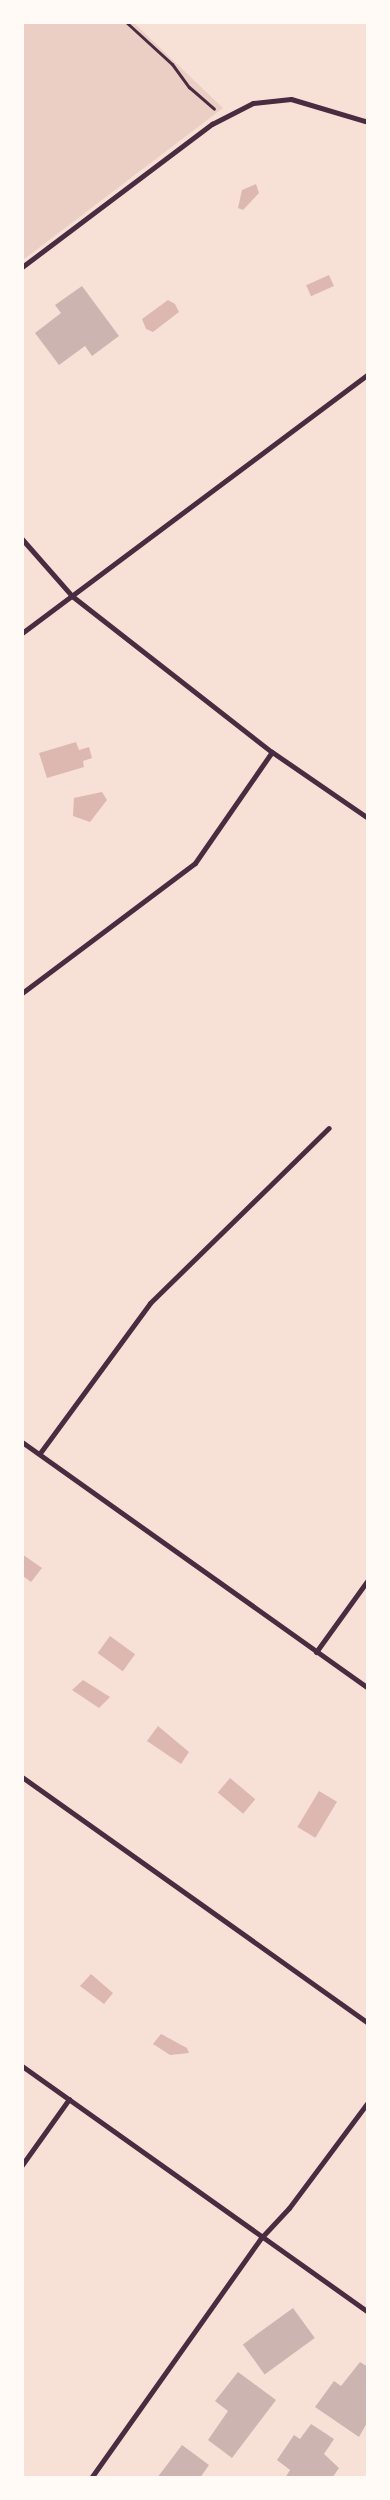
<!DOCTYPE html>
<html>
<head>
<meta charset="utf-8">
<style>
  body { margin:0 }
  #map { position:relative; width:390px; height:2500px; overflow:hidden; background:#f7e1d7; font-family:Cabin,sans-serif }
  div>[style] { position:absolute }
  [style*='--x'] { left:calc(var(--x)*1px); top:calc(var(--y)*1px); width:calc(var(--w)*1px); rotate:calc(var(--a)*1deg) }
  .green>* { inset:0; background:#ebcfc5 }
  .water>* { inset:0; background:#dcb8b0; transform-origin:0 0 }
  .building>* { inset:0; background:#ccb4b1; transform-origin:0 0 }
  .path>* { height:3px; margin:-1.5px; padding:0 1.5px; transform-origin:1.5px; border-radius:1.5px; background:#4a2c40 }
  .minor>* { height:5px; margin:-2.5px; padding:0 2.5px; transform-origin:2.5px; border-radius:2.5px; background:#4a2c40 }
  span { translate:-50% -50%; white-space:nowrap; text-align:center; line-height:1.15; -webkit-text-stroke:5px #fffaf5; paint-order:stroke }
  .frame { position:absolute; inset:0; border:24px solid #fffaf5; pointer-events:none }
</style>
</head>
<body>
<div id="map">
  <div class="green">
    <i style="clip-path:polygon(23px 23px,134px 23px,223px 108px,23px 260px)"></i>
  </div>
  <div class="water">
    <i style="clip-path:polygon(256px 184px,259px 193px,243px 210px,238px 208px,242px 190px)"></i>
    <i style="left:329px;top:275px;width:12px;height:25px;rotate:66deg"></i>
    <i style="clip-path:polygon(168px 300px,175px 304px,179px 312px,153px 332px,146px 329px,142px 319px)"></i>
    <i style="clip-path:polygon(76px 742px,79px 750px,89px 747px,92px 758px,83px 761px,84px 767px,47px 778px,39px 753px)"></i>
    <i style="clip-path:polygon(102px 792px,107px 800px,90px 822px,73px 816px,74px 798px)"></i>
    <i style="clip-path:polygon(22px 1554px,42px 1568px,31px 1582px,23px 1576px)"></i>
    <i style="left:110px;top:1636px;width:31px;height:21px;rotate:36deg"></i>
    <i style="clip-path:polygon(83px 1680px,110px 1697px,99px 1708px,72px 1690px)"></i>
    <i style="clip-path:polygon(158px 1726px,189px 1752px,181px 1764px,147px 1741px)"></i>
    <i style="left:230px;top:1778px;width:33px;height:19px;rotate:40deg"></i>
    <i style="left:319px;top:1791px;width:21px;height:42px;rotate:31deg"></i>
    <i style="clip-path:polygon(91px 1974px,113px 1993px,104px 2004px,80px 1986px)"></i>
    <i style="clip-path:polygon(161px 2034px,187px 2048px,189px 2053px,170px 2055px,153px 2044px)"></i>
  </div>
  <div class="building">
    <i style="clip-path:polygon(82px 286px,119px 336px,92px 356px,85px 346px,59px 365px,35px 333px,61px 313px,55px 305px)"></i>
    <i style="left:293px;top:2308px;width:37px;height:62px;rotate:54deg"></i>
    <i style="clip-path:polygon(360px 2362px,368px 2367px,368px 2421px,359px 2437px,315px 2407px,334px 2381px,341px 2386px)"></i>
    <i style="clip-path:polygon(238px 2372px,276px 2400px,232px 2458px,208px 2440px,228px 2411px,215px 2401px)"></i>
    <i style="clip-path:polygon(311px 2424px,334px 2439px,324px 2454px,339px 2468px,332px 2478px,285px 2478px,290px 2470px,277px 2460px,294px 2435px,300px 2439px)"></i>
    <i style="clip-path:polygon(182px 2445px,209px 2465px,200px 2478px,157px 2478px)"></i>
  </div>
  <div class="path">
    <i style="--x:126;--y:22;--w:62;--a:42.4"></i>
    <i style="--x:172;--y:64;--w:29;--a:54"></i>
    <i style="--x:189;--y:87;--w:33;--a:41"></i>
  </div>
  <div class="minor">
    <i style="--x:22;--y:267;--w:238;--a:-37"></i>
    <i style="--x:212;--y:124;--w:46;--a:-27.1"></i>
    <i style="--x:253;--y:103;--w:38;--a:-6"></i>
    <i style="--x:291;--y:99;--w:80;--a:16.6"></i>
    <i style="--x:22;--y:539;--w:76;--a:48.7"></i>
    <i style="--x:72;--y:596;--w:254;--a:38"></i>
    <i style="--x:272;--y:752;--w:116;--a:34.5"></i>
    <i style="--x:22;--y:633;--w:432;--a:-36.8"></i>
    <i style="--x:22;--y:993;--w:216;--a:-36.9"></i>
    <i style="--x:195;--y:863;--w:135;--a:-55.3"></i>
    <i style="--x:22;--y:1442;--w:425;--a:35.4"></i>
    <i style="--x:40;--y:1453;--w:186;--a:-53.7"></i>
    <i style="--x:150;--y:1303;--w:250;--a:-44.4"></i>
    <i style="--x:316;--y:1652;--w:89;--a:-54.2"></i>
    <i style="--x:22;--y:1777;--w:425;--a:35.4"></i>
    <i style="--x:22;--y:2066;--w:425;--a:35.4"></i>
    <i style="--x:22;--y:2165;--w:81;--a:-54.5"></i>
    <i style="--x:91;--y:2478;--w:294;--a:-54.7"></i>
    <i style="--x:261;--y:2238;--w:41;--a:-47"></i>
    <i style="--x:289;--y:2208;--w:132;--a:-53.3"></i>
  </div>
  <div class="frame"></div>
</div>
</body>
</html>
